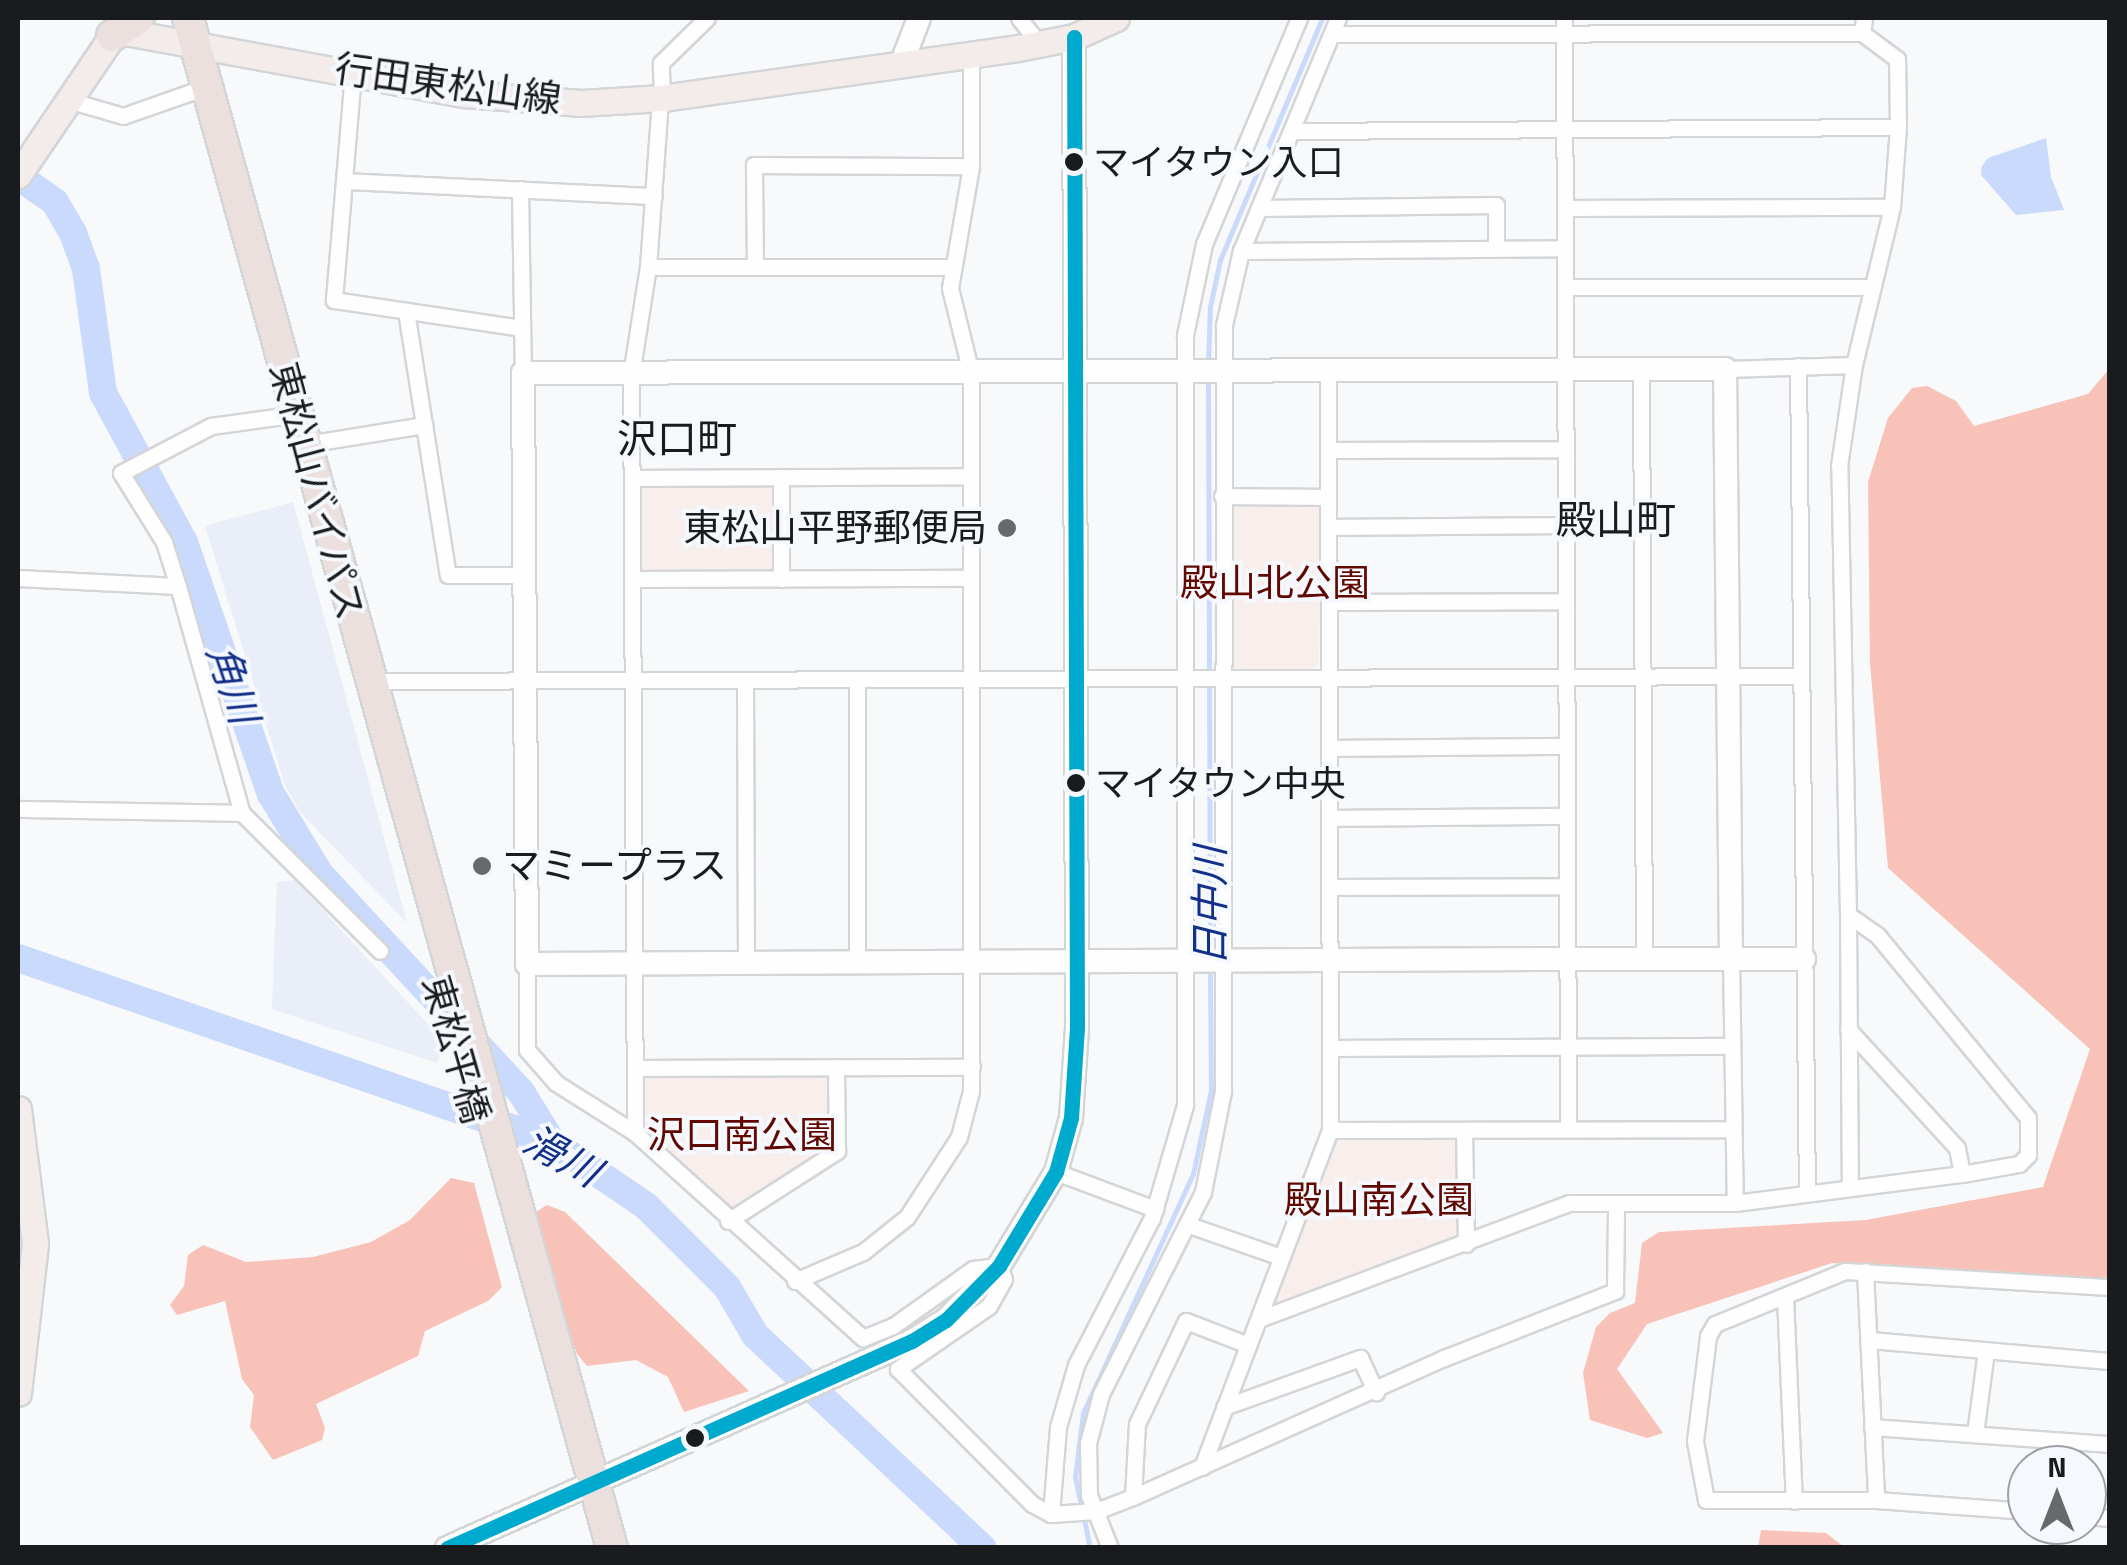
<!DOCTYPE html>
<html>
<head>
<meta charset="utf-8">
<style>
  body { margin:0 }
  #map { position:relative; width:2127px; height:1565px; overflow:hidden; background:#f7f9fb; font-family:"Titillium Web","Noto Sans JP",sans-serif }
  div>[style] { position:absolute }
  [style*='--x'] { left:calc(var(--x)*1px); top:calc(var(--y)*1px); width:calc(var(--w)*1px); rotate:calc(var(--a)*1deg) }
  .built>* { inset:0; background:#e9eef8 }
  .green>* { inset:0; background:#f8eeec }
  .forest>* { inset:0; background:#f8c2b8 }
  .water>* { inset:0; background:#c9dafc }
  .stream>* { height:5px; margin:-2.5px; padding:0 2.5px; transform-origin:2.5px; border-radius:2.5px; background:#c9dafc }
  .river>* { height:28px; margin:-14px; padding:0 14px; transform-origin:14px; border-radius:14px; background:#c9dafc }
  .roads { filter:drop-shadow(2px 0 #d3d5d7) drop-shadow(-2px 0 #d3d5d7) drop-shadow(0 2px #d3d5d7) drop-shadow(0 -2px #d3d5d7) }
  .street>* { height:15px; margin:-7.5px; padding:0 7.5px; transform-origin:7.5px; border-radius:7.5px; background:#fefefe }
  .secondary>* { height:22px; margin:-11px; padding:0 11px; transform-origin:11px; border-radius:11px; background:#fefefe }
  .primary>* { height:25px; margin:-12.5px; padding:0 12.5px; transform-origin:12.5px; border-radius:12.5px; background:#f3eceb }
  .highway>* { height:30px; margin:-15px; padding:0 15px; transform-origin:15px; border-radius:15px; background:#ebe0de }
  .bus-1>* { height:15px; margin:-7.5px; padding:0 7.5px; transform-origin:7.5px; border-radius:7.5px; background:#00a9ce }
  .dots>* { width:28px; height:28px; translate:-50% -50%; box-sizing:border-box; border:5px solid #f5f8fd; border-radius:50% }
  span { translate:-50% -50%; white-space:nowrap; text-align:center; line-height:1.15; -webkit-text-stroke:8px #f5f8fd; paint-order:stroke }
  .bus-label { font-size:36px; color:#191b1e }
  .left { translate:0 -50%; text-align:left }
  .street-label { font-size:38px; color:#191b1e }
  .poi-label { font-size:38px; color:#191b1e }
  .right { translate:-100% -50%; text-align:right }
  .park-label { font-size:38px; color:#610800 }
  .neighbourhood-label { font-size:40px; color:#191b1e }
  .water-label { font-size:40px; color:#123089; font-style:italic }
  .frame { position:absolute; inset:0; border:20px solid #191b1e; pointer-events:none }
  .north { position:absolute; left:2007px; top:1445px; width:100px; height:100px; box-sizing:border-box; background:#f5f8fd; border:2px solid #9da0a4; border-radius:50%; rotate:0deg; font-size:28px; font-weight:700; line-height:40px; text-align:center; color:#191b1e }
  .north::after { content:''; display:block; margin:auto; width:35px; height:45px; background:#67696b; clip-path:polygon(50% 0,100% 100%,50% 72%,0 100%) }
</style>
</head>
<body>
<div id="map">
  <div class="built">
    <i style="clip-path:polygon(293px 502px,407px 923px,300px 812px,285px 785px,205px 526px)"></i>
    <i style="clip-path:polygon(295px 880px,437px 1034px,442px 1052px,437px 1063px,272px 1009px,277px 882px)"></i>
  </div>
  <div class="green">
    <i style="clip-path:polygon(643px 484px,777px 484px,778px 572px,644px 572px,638px 566px,637px 489px)"></i>
    <i style="clip-path:polygon(1229px 500px,1321px 501px,1319px 664px,1313px 669px,1235px 670px,1229px 665px)"></i>
    <i style="clip-path:polygon(826px 1074px,832px 1080px,829px 1151px,736px 1210px,727px 1210px,643px 1128px,643px 1081px,648px 1075px)"></i>
    <i style="clip-path:polygon(1337px 1135px,1457px 1139px,1458px 1232px,1453px 1241px,1278px 1306px,1271px 1298px)"></i>
  </div>
  <div class="forest">
    <i style="clip-path:polygon(2109px 369px,2109px 1278px,1832px 1263px,1647px 1324px,1617px 1369px,1663px 1433px,1647px 1438px,1590px 1420px,1583px 1373px,1596px 1327px,1610px 1313px,1635px 1303px,1642px 1243px,1659px 1232px,1866px 1220px,2043px 1187px,2090px 1049px,1888px 868px,1870px 664px,1868px 482px,1888px 418px,1912px 388px,1927px 386px,1956px 401px,1974px 426px,2088px 394px)"></i>
    <i style="clip-path:polygon(451px 1178px,474px 1183px,502px 1287px,488px 1301px,425px 1331px,418px 1356px,316px 1404px,325px 1428px,322px 1440px,273px 1460px,250px 1427px,254px 1395px,242px 1379px,225px 1301px,177px 1315px,170px 1305px,184px 1286px,188px 1255px,203px 1245px,246px 1262px,313px 1257px,371px 1242px,410px 1220px)"></i>
    <i style="clip-path:polygon(547px 1205px,565px 1212px,749px 1391px,684px 1412px,668px 1377px,636px 1360px,587px 1366px,577px 1354px,534px 1228px,536px 1212px)"></i>
    <i style="clip-path:polygon(1761px 1530px,1826px 1533px,1844px 1547px,1758px 1547px)"></i>
  </div>
  <div class="water">
    <i style="clip-path:polygon(2046px 138px,2051px 177px,2064px 210px,2016px 215px,1981px 175px,1982px 166px,1988px 158px)"></i>
  </div>
  <div class="stream">
    <i style="--x:1208;--y:363;--w:56;--a:-88"></i>
    <i style="--x:1210;--y:307;--w:48;--a:-78"></i>
    <i style="--x:1220;--y:260;--w:263;--a:-67.1"></i>
    <i style="--x:1208;--y:379;--w:574;--a:89.8"></i>
    <i style="--x:1090;--y:1548;--w:73;--a:-101.9"></i>
    <i style="--x:1075;--y:1477;--w:64;--a:-82.9"></i>
    <i style="--x:1083;--y:1413;--w:263;--a:-65.3"></i>
    <i style="--x:1193;--y:1174;--w:86;--a:-77.9"></i>
    <i style="--x:1211;--y:1090;--w:121;--a:-90.5"></i>
  </div>
  <div class="river">
    <i style="--x:18;--y:176;--w:45;--a:35.1"></i>
    <i style="--x:55;--y:202;--w:36;--a:60"></i>
    <i style="--x:73;--y:233;--w:38;--a:70"></i>
    <i style="--x:86;--y:269;--w:125;--a:82.2"></i>
    <i style="--x:103;--y:393;--w:170;--a:61.5"></i>
    <i style="--x:184;--y:542;--w:267;--a:71"></i>
    <i style="--x:271;--y:794;--w:92;--a:58.7"></i>
    <i style="--x:319;--y:873;--w:298;--a:47.3"></i>
    <i style="--x:521;--y:1092;--w:59;--a:58.2"></i>
    <i style="--x:18;--y:958;--w:565;--a:19.01"></i>
    <i style="--x:552;--y:1142;--w:114;--a:34.2"></i>
    <i style="--x:646;--y:1206;--w:115;--a:45"></i>
    <i style="--x:727;--y:1287;--w:56;--a:59.7"></i>
    <i style="--x:755;--y:1335;--w:312;--a:43.1"></i>
  </div>
  <div class="roads">
    <div class="street">
      <i style="--x:1019;--y:18;--w:33;--a:52"></i>
      <i style="--x:1564;--y:18;--w:1111;--a:89.79"></i>
      <i style="--x:1333;--y:34;--w:529;--a:-0.11"></i>
      <i style="--x:353;--y:73;--w:228;--a:94.8"></i>
      <i style="--x:334;--y:300;--w:190;--a:8.5"></i>
      <i style="--x:662;--y:98;--w:35;--a:-92"></i>
      <i style="--x:661;--y:63;--w:64;--a:-44.4"></i>
      <i style="--x:68;--y:100;--w:57;--a:16.2"></i>
      <i style="--x:123;--y:116;--w:75;--a:-19.4"></i>
      <i style="--x:1293;--y:131;--w:605;--a:-0.38"></i>
      <i style="--x:346;--y:181;--w:308;--a:2.8"></i>
      <i style="--x:520;--y:189;--w:184;--a:89.1"></i>
      <i style="--x:1259;--y:208;--w:237;--a:-0.7"></i>
      <i style="--x:1496;--y:205;--w:43;--a:90"></i>
      <i style="--x:1565;--y:208;--w:327;--a:-0.2"></i>
      <i style="--x:1241;--y:251;--w:323;--a:-0.5"></i>
      <i style="--x:648;--y:267;--w:303;--a:0"></i>
      <i style="--x:755;--y:267;--w:102;--a:-90.6"></i>
      <i style="--x:754;--y:165;--w:217;--a:0.3"></i>
      <i style="--x:1565;--y:287;--w:306;--a:0"></i>
      <i style="--x:406;--y:311;--w:267;--a:81"></i>
      <i style="--x:448;--y:575;--w:77;--a:0"></i>
      <i style="--x:1798;--y:366;--w:827;--a:89.38"></i>
      <i style="--x:1641;--y:369;--w:590;--a:89.71"></i>
      <i style="--x:1725;--y:369;--w:129;--a:-1.8"></i>
      <i style="--x:307;--y:444;--w:119;--a:-9.2"></i>
      <i style="--x:1329;--y:450;--w:235;--a:-0.2"></i>
      <i style="--x:781;--y:477;--w:102;--a:90"></i>
      <i style="--x:632;--y:478;--w:337;--a:-0.3"></i>
      <i style="--x:1222;--y:496;--w:106;--a:0.5"></i>
      <i style="--x:1329;--y:527;--w:235;--a:-0.5"></i>
      <i style="--x:18;--y:578;--w:160;--a:2.9"></i>
      <i style="--x:178;--y:586;--w:236;--a:74.3"></i>
      <i style="--x:242;--y:813;--w:195;--a:45"></i>
      <i style="--x:632;--y:579;--w:338;--a:-0.2"></i>
      <i style="--x:178;--y:586;--w:46;--a:-107.7"></i>
      <i style="--x:164;--y:542;--w:81;--a:-121.9"></i>
      <i style="--x:121;--y:473;--w:102;--a:-27.6"></i>
      <i style="--x:211;--y:426;--w:73;--a:-7.9"></i>
      <i style="--x:1329;--y:602;--w:235;--a:-0.2"></i>
      <i style="--x:745;--y:680;--w:283;--a:89.8"></i>
      <i style="--x:857;--y:680;--w:283;--a:90"></i>
      <i style="--x:369;--y:681;--w:1431;--a:-0.2"></i>
      <i style="--x:1329;--y:748;--w:237;--a:-0.5"></i>
      <i style="--x:18;--y:809;--w:224;--a:1"></i>
      <i style="--x:1329;--y:818;--w:237;--a:-0.5"></i>
      <i style="--x:1329;--y:887;--w:238;--a:-0.2"></i>
      <i style="--x:1848;--y:915;--w:273;--a:89.6"></i>
      <i style="--x:1731;--y:959;--w:244;--a:89.1"></i>
      <i style="--x:527;--y:964;--w:86;--a:90"></i>
      <i style="--x:527;--y:1050;--w:44;--a:48.7"></i>
      <i style="--x:556;--y:1083;--w:93;--a:32.3"></i>
      <i style="--x:635;--y:1133;--w:307;--a:42"></i>
      <i style="--x:863;--y:1338;--w:32;--a:-22"></i>
      <i style="--x:893;--y:1326;--w:98;--a:-35.5"></i>
      <i style="--x:973;--y:1269;--w:26;--a:-7"></i>
      <i style="--x:999;--y:1266;--w:14;--a:69"></i>
      <i style="--x:1004;--y:1279;--w:31;--a:119"></i>
      <i style="--x:989;--y:1306;--w:111;--a:145.3"></i>
      <i style="--x:898;--y:1369;--w:190;--a:45.2"></i>
      <i style="--x:1032;--y:1504;--w:21;--a:28"></i>
      <i style="--x:1051;--y:1514;--w:45;--a:-3.8"></i>
      <i style="--x:1096;--y:1511;--w:40;--a:-21"></i>
      <i style="--x:1133;--y:1497;--w:341;--a:-24.1"></i>
      <i style="--x:1444;--y:1358;--w:184;--a:-21.4"></i>
      <i style="--x:1615;--y:1291;--w:86;--a:-89.3"></i>
      <i style="--x:1848;--y:1029;--w:161;--a:47.5"></i>
      <i style="--x:1957;--y:1148;--w:26;--a:79"></i>
      <i style="--x:1332;--y:1048;--w:400;--a:-0.3"></i>
      <i style="--x:635;--y:1068;--w:337;--a:-0.2"></i>
      <i style="--x:1330;--y:1130;--w:403;--a:-0.1"></i>
      <i style="--x:1464;--y:1131;--w:113;--a:89"></i>
      <i style="--x:635;--y:1133;--w:758;--a:-90.3"></i>
      <i style="--x:631;--y:375;--w:109;--a:-81.1"></i>
      <i style="--x:648;--y:267;--w:169;--a:-85.9"></i>
      <i style="--x:1056;--y:1172;--w:106;--a:20.5"></i>
      <i style="--x:728;--y:1221;--w:130;--a:-32.7"></i>
      <i style="--x:837;--y:1151;--w:84;--a:-90.7"></i>
      <i style="--x:1189;--y:1225;--w:97;--a:19.2"></i>
      <i style="--x:1865;--y:1271;--w:229;--a:87.2"></i>
      <i style="--x:795;--y:1281;--w:74;--a:-23.1"></i>
      <i style="--x:863;--y:1252;--w:56;--a:-38.5"></i>
      <i style="--x:907;--y:1217;--w:95;--a:-57"></i>
      <i style="--x:959;--y:1137;--w:48;--a:-75.4"></i>
      <i style="--x:971;--y:1091;--w:718;--a:-90"></i>
      <i style="--x:971;--y:373;--w:88;--a:-103.9"></i>
      <i style="--x:950;--y:288;--w:124;--a:-80.2"></i>
      <i style="--x:971;--y:166;--w:111;--a:-90"></i>
      <i style="--x:1785;--y:1297;--w:204;--a:87.5"></i>
      <i style="--x:1259;--y:1319;--w:331;--a:-20.5"></i>
      <i style="--x:1569;--y:1203;--w:166;--a:0"></i>
      <i style="--x:1735;--y:1203;--w:229;--a:-7.3"></i>
      <i style="--x:1962;--y:1174;--w:58;--a:-10"></i>
      <i style="--x:2019;--y:1164;--w:13;--a:-45"></i>
      <i style="--x:2028;--y:1155;--w:37;--a:-90"></i>
      <i style="--x:2028;--y:1118;--w:237;--a:-129.5"></i>
      <i style="--x:1877;--y:935;--w:35;--a:-145"></i>
      <i style="--x:1848;--y:915;--w:449;--a:-91.1"></i>
      <i style="--x:1839;--y:466;--w:102;--a:-81.6"></i>
      <i style="--x:1854;--y:365;--w:163;--a:-76.5"></i>
      <i style="--x:1892;--y:207;--w:80;--a:-85.7"></i>
      <i style="--x:1898;--y:127;--w:68;--a:-90.8"></i>
      <i style="--x:1897;--y:59;--w:44;--a:-143.4"></i>
      <i style="--x:1862;--y:33;--w:15;--a:-82"></i>
      <i style="--x:1869;--y:1340;--w:242;--a:5"></i>
      <i style="--x:1224;--y:1407;--w:145;--a:-19.8"></i>
      <i style="--x:1360;--y:1358;--w:38;--a:65"></i>
      <i style="--x:1872;--y:1427;--w:239;--a:4.1"></i>
      <i style="--x:1975;--y:1434;--w:84;--a:-82.5"></i>
      <i style="--x:1202;--y:1467;--w:360;--a:-69.2"></i>
      <i style="--x:1330;--y:1130;--w:759;--a:-90.15"></i>
      <i style="--x:1133;--y:1497;--w:73;--a:-86.9"></i>
      <i style="--x:1137;--y:1424;--w:114;--a:-64.6"></i>
      <i style="--x:1186;--y:1321;--w:66;--a:21.2"></i>
      <i style="--x:2027;--y:1511;--w:151;--a:-175.8"></i>
      <i style="--x:1876;--y:1500;--w:170;--a:180"></i>
      <i style="--x:1706;--y:1500;--w:60;--a:-100.6"></i>
      <i style="--x:1695;--y:1441;--w:106;--a:-82.9"></i>
      <i style="--x:1708;--y:1336;--w:14;--a:-60"></i>
      <i style="--x:1715;--y:1324;--w:140;--a:-22.2"></i>
      <i style="--x:1845;--y:1271;--w:265;--a:3.5"></i>
      <i style="--x:1051;--y:1514;--w:87;--a:-85.4"></i>
      <i style="--x:1058;--y:1427;--w:65;--a:-73.8"></i>
      <i style="--x:1076;--y:1365;--w:165;--a:-62.7"></i>
      <i style="--x:1152;--y:1218;--w:118;--a:-73.7"></i>
      <i style="--x:1185;--y:1105;--w:770;--a:-90"></i>
      <i style="--x:1185;--y:335;--w:93;--a:-78.2"></i>
      <i style="--x:1204;--y:244;--w:245;--a:-67.2"></i>
      <i style="--x:2087;--y:1516;--w:23;--a:5"></i>
      <i style="--x:1110;--y:1548;--w:57;--a:-111.6"></i>
      <i style="--x:1089;--y:1495;--w:52;--a:-91.1"></i>
      <i style="--x:1088;--y:1443;--w:51;--a:-75.1"></i>
      <i style="--x:1101;--y:1394;--w:226;--a:-63.2"></i>
      <i style="--x:1203;--y:1192;--w:103;--a:-78.8"></i>
      <i style="--x:1223;--y:1091;--w:766;--a:-89.93"></i>
      <i style="--x:1224;--y:325;--w:76;--a:-77.1"></i>
      <i style="--x:1241;--y:251;--w:252;--a:-67.4"></i>
    </div>
    <div class="secondary">
      <i style="--x:901;--y:65;--w:50;--a:-69"></i>
      <i style="--x:1731;--y:959;--w:590;--a:-90.58"></i>
      <i style="--x:1725;--y:369;--w:1202;--a:179.81"></i>
      <i style="--x:523;--y:373;--w:591;--a:89.61"></i>
      <i style="--x:527;--y:964;--w:1040;--a:-0.28"></i>
      <i style="--x:1567;--y:959;--w:237;--a:0"></i>
      <i style="--x:447;--y:1548;--w:509;--a:-24"></i>
      <i style="--x:912;--y:1341;--w:40;--a:-32"></i>
      <i style="--x:946;--y:1320;--w:76;--a:-45.5"></i>
      <i style="--x:999;--y:1266;--w:110;--a:-58.8"></i>
      <i style="--x:1056;--y:1172;--w:56;--a:-74.5"></i>
      <i style="--x:1071;--y:1118;--w:90;--a:-86.2"></i>
      <i style="--x:1077;--y:1028;--w:991;--a:-90.17"></i>
    </div>
    <div class="primary">
      <i style="--x:18;--y:175;--w:168;--a:-55.9"></i>
      <i style="--x:112;--y:36;--w:14;--a:-17"></i>
      <i style="--x:125;--y:32;--w:345;--a:10.4"></i>
      <i style="--x:464;--y:94;--w:117;--a:4.4"></i>
      <i style="--x:581;--y:103;--w:81;--a:-3.5"></i>
      <i style="--x:662;--y:98;--w:359;--a:-8"></i>
      <i style="--x:1018;--y:48;--w:57;--a:-11.1"></i>
      <i style="--x:1074;--y:37;--w:46;--a:-24.3"></i>
      <i style="--x:18;--y:1109;--w:136;--a:82.8"></i>
      <i style="--x:35;--y:1244;--w:150;--a:96.5"></i>
    </div>
    <div class="highway">
      <i style="--x:188;--y:18;--w:1588;--a:74.51"></i>
      <i style="--x:112;--y:36;--w:32;--a:-34"></i>
    </div>
  </div>
  <div class="bus-1">
    <i style="--x:447;--y:1548;--w:509;--a:-24"></i>
    <i style="--x:912;--y:1341;--w:40;--a:-32"></i>
    <i style="--x:946;--y:1320;--w:76;--a:-45.5"></i>
    <i style="--x:999;--y:1266;--w:110;--a:-58.8"></i>
    <i style="--x:1056;--y:1172;--w:56;--a:-74.5"></i>
    <i style="--x:1071;--y:1118;--w:90;--a:-86.2"></i>
    <i style="--x:1077;--y:1028;--w:991;--a:-90.17"></i>
  </div>
  <div class="dots">
    <i style="left:1074px;top:162px;background:#191b1e"></i>
    <i style="left:1007px;top:528px;background:#67696b"></i>
    <i style="left:1076px;top:783px;background:#191b1e"></i>
    <i style="left:482px;top:866px;background:#67696b"></i>
    <i style="left:695px;top:1438px;background:#191b1e"></i>
  </div>
  <div class="bus-label">
    <span class="left" style="left:1093px;top:162px">マイタウン入口</span>
    <span class="left" style="left:1095px;top:783px">マイタウン中央</span>
  </div>
  <div class="street-label">
    <span style="left:448px;top:84px;rotate:8deg">行田東松山線</span>
    <span style="left:317px;top:491px;rotate:75deg">東松山バイパス</span>
    <span style="left:456px;top:1049px;rotate:74deg">東松平橋</span>
  </div>
  <div class="poi-label">
    <span class="right" style="left:987px;top:528px">東松山平野郵便局</span>
    <span class="left" style="left:502px;top:866px">マミープラス</span>
  </div>
  <div class="park-label">
    <span style="left:1275px;top:583px">殿山北公園</span>
    <span style="left:742px;top:1135px">沢口南公園</span>
    <span style="left:1379px;top:1200px">殿山南公園</span>
  </div>
  <div class="neighbourhood-label">
    <span style="left:677px;top:439px">沢口町</span>
    <span style="left:1616px;top:520px">殿山町</span>
  </div>
  <div class="water-label">
    <span style="left:233px;top:684px;rotate:71deg">角川</span>
    <span style="left:1210px;top:906px;rotate:-90deg">日中川</span>
    <span style="left:562px;top:1156px;rotate:29deg">滑川</span>
  </div>
  <div class="frame"></div>
  <div class="north">N</div>
</div>
</body>
</html>
